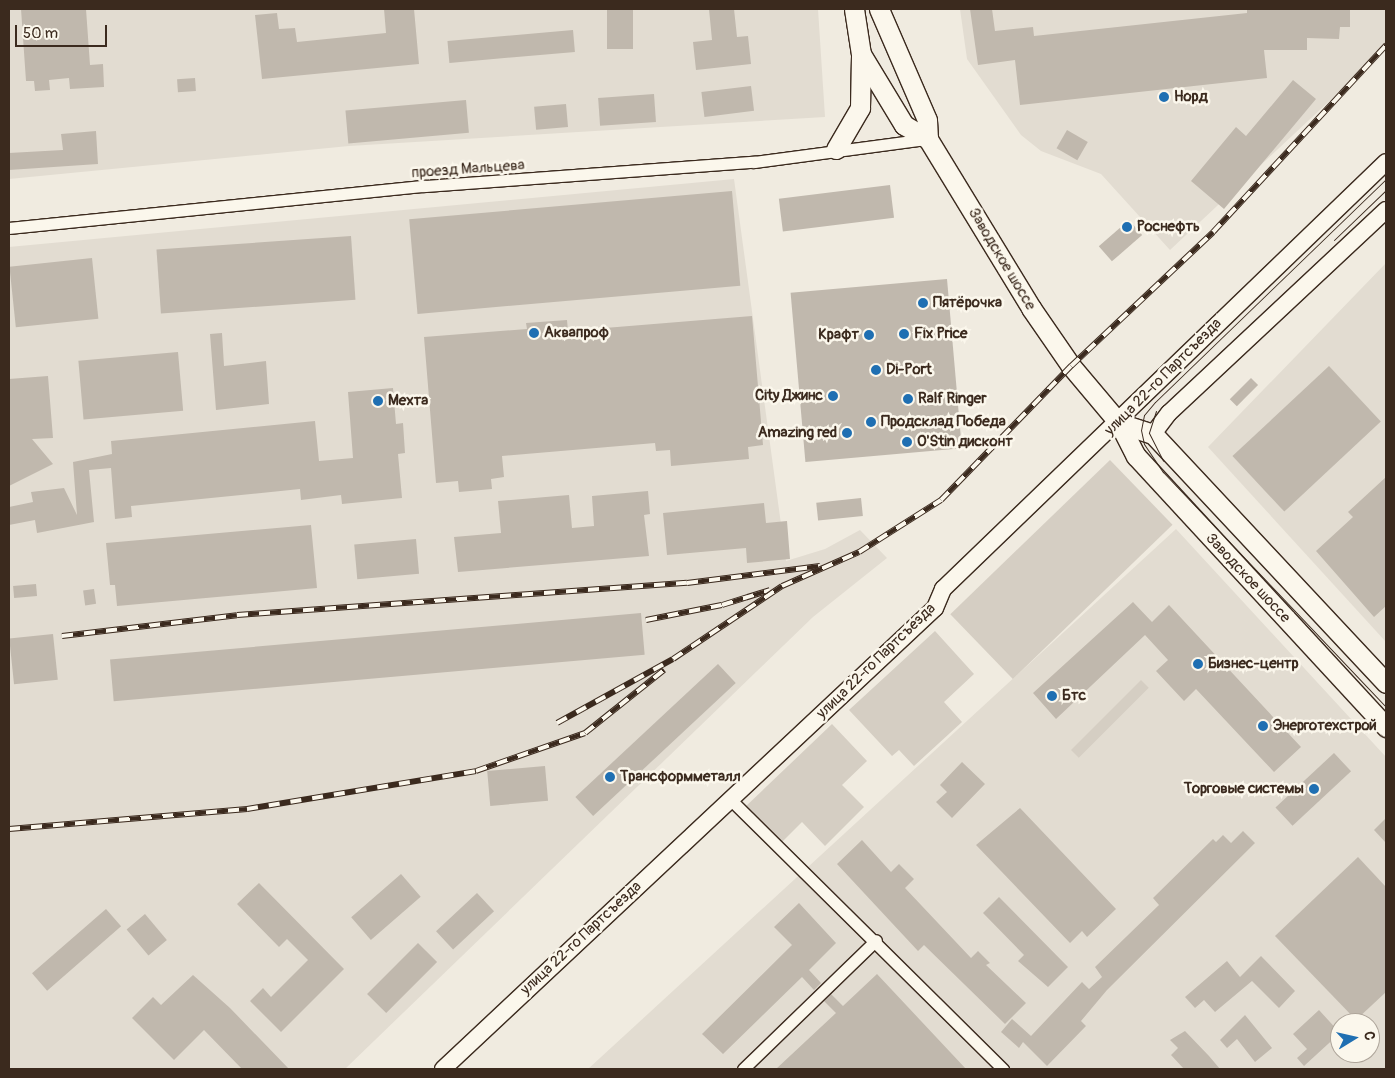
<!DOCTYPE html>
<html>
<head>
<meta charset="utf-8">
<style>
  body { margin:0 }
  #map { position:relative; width:1395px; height:1078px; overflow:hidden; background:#f0ebe0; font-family:Pangolin,sans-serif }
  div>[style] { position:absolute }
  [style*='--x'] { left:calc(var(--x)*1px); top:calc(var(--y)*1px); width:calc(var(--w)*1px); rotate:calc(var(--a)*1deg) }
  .built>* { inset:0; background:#e2dcd1 }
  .green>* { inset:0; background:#d5cec3; transform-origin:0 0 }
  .building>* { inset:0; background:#c0b8ad; transform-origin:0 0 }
  .roads { filter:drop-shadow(1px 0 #3b2a1e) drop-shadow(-1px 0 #3b2a1e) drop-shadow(0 1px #3b2a1e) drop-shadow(0 -1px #3b2a1e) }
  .street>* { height:11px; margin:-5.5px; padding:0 5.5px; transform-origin:5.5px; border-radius:5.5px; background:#fbf7ec }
  .secondary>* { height:16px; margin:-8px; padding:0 8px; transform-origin:8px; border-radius:8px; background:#fbf7ec }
  .primary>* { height:19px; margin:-9.5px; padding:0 9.5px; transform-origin:9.5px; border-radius:9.5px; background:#fbf7ec }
  .tram>* { height:1px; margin:-0.5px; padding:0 0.5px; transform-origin:0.5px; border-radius:0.5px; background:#3b2a1e }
  .rail>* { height:5.5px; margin-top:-2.75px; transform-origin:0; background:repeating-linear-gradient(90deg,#fbf7ec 0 11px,#3b2a1e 0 22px); box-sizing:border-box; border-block:1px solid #3b2a1e }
  .dots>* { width:14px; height:14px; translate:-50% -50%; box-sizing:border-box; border:2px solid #fbf7ec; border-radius:50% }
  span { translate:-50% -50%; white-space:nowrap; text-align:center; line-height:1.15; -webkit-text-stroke:5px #fbf7ec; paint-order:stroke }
  .poi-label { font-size:15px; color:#3b2a1e; font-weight:700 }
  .left { translate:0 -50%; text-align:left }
  .right { translate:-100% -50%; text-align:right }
  .street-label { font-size:15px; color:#3b2a1e }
  .frame { position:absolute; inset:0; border:10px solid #3b2a1e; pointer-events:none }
  .north { position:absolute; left:1330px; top:1013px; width:50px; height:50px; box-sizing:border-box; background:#fbf7ec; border:1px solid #aea59a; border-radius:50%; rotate:81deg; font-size:14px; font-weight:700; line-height:20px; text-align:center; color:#3b2a1e }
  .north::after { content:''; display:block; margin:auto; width:18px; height:22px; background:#1f6fb2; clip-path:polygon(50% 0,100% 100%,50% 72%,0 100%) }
  .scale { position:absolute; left:15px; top:25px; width:92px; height:22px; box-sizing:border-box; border:2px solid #3b2a1e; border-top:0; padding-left:6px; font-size:15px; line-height:18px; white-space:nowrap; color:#3b2a1e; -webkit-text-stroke:4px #fbf7ec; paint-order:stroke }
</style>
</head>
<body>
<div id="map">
  <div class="built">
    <i style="clip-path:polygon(9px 9px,818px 9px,825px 117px,349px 146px,9px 179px)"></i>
    <i style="clip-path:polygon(960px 9px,1386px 9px,1386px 48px,1170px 250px,1101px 174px,1041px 151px,1021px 135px,967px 59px)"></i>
    <i style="clip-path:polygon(734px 179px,786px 561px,825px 549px,860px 530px,887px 558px,813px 617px,345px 1069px,9px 1069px,9px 247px)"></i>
    <i style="clip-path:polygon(1386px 263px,1386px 642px,1208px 447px)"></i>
    <i style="clip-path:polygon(evenodd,1176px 529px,1386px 757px,1386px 1069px,588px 1069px,1176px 529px,1340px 1023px,1370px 1023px,1370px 1053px,1340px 1053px,1340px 1023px)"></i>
  </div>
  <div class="green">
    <i style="left:1110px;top:460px;width:90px;height:222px;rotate:46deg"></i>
    <i style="clip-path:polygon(935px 631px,974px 674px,944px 702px,962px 722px,914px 766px,899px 750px,892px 756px,849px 710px)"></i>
    <i style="left:1141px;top:680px;width:11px;height:99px;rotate:45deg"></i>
    <i style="clip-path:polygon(832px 724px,867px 761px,842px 785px,864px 807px,825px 846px,802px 822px,779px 845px,744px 808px)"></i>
  </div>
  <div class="building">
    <i style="clip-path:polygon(21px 9px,86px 9px,90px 65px,103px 64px,104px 87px,70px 89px,69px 78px,49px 80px,50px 90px,35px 91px,34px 81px,26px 81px)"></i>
    <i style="clip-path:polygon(384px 9px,414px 9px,419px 64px,262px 79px,255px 15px,277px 13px,279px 29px,295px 28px,297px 42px,386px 33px)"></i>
    <i style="left:607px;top:9px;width:26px;height:40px"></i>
    <i style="clip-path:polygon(709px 9px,734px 9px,737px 37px,748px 36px,751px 64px,696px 70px,693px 42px,712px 40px)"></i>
    <i style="clip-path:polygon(970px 9px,992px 9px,995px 31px,1033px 27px,1034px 36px,1247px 13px,1247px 9px,1350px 9px,1350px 27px,1340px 27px,1339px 39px,1307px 38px,1307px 50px,1264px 50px,1267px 78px,1020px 105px,1015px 60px,978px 65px)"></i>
    <i style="left:573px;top:30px;width:22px;height:126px;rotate:85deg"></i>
    <i style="left:195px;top:78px;width:13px;height:18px;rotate:86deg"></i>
    <i style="clip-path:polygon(1293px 80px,1316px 99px,1224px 209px,1191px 181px,1236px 127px,1246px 136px)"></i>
    <i style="left:751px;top:86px;width:25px;height:50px;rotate:83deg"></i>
    <i style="left:654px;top:94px;width:28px;height:56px;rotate:86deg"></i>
    <i style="left:466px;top:100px;width:33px;height:121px;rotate:85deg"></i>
    <i style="left:566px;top:104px;width:23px;height:32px;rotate:85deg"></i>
    <i style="left:1067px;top:130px;width:24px;height:21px;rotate:30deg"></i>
    <i style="clip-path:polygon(96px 131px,98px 164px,9px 170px,9px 153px,63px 150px,61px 134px)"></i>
    <i style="left:890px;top:185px;width:33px;height:112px;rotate:83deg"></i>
    <i style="left:732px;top:191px;width:95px;height:324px;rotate:85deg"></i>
    <i style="left:1129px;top:220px;width:20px;height:40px;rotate:49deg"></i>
    <i style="left:351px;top:236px;width:64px;height:195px;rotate:86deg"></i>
    <i style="left:92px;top:258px;width:61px;height:83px;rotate:84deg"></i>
    <i style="left:947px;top:279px;width:170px;height:157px;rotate:85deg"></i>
    <i style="clip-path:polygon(752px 316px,763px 445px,748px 447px,749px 459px,671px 466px,670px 450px,656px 451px,655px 443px,502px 456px,504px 477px,491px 479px,492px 489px,459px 492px,458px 481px,436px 483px,424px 337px,527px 329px,526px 323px,567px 320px,568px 331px)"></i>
    <i style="clip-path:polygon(222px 333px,224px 366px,266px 361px,269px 404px,216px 410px,210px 334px)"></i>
    <i style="left:178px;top:352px;width:59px;height:100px;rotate:85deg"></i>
    <i style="left:1329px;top:366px;width:76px;height:132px;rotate:47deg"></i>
    <i style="clip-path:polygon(48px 376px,53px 438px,32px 439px,53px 464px,9px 486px,9px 379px)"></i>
    <i style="left:1251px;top:378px;width:10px;height:30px;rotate:45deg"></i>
    <i style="clip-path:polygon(393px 388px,396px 424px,403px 423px,405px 453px,398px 454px,402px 498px,342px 504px,341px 495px,301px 500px,300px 489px,131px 506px,132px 517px,115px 519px,111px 468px,89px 470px,94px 522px,37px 533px,35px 520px,9px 525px,9px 507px,33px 502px,31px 492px,64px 488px,77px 515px,73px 462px,112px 454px,111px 441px,315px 421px,319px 461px,353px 458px,348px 392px)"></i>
    <i style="clip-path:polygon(1386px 477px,1386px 606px,1374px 617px,1316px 551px,1353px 517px,1348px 512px)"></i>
    <i style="clip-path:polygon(648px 491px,650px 514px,644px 515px,649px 556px,458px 572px,454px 537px,501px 533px,498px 501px,569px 495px,572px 528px,594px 526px,592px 496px)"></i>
    <i style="left:861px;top:498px;width:18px;height:45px;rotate:84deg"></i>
    <i style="clip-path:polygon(764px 503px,766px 523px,787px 521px,790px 559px,747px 563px,746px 548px,667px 555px,663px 513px)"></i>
    <i style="clip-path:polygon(311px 525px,317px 588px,117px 606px,115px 585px,110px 585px,106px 543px)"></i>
    <i style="left:416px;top:539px;width:35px;height:62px;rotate:85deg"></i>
    <i style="left:36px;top:584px;width:12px;height:23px;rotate:85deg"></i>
    <i style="left:94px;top:589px;width:15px;height:11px;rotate:82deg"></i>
    <i style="clip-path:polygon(1133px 602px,1152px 622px,1169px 605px,1301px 747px,1274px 772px,1196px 689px,1184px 701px,1156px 671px,1168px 660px,1145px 635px,1056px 719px,1033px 693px)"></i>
    <i style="left:641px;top:613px;width:42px;height:533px;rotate:85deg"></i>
    <i style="left:53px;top:634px;width:46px;height:44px;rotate:84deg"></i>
    <i style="left:718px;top:664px;width:26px;height:195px;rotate:47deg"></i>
    <i style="left:1334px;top:753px;width:25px;height:80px;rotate:47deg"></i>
    <i style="clip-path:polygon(962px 762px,985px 784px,952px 818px,936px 802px,947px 792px,940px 785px)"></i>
    <i style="left:545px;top:766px;width:35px;height:58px;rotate:85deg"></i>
    <i style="clip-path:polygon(1020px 808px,1116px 909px,1087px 937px,1082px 931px,1070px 943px,976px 845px)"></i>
    <i style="clip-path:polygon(1386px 818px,1386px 843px,1374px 830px)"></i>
    <i style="clip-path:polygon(1243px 831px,1255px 843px,1107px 990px,1081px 1021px,1086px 1026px,1047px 1066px,1023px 1042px,1019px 1048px,1001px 1032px,1012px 1019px,1031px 1036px,1082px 982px,1089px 989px,1102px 977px,1095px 967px,1159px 905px,1153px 898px,1213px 839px,1216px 842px,1223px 835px,1231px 843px)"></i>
    <i style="clip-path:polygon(862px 840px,891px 872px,899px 864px,914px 879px,905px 888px,971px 958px,978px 951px,990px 963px,986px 965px,1026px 1003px,1005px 1024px,924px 945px,918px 951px,837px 864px)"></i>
    <i style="clip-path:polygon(1358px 857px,1386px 887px,1386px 992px,1356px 1020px,1275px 936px)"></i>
    <i style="left:401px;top:874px;width:30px;height:66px;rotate:49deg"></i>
    <i style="clip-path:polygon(259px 883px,344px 969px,281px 1032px,250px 1001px,263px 988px,271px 997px,308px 960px,287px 939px,279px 947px,237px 904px)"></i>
    <i style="left:477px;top:893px;width:25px;height:56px;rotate:47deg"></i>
    <i style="clip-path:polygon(999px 897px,1068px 967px,1048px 987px,1018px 961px,1024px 955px,983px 913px)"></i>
    <i style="clip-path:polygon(799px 903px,836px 943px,809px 970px,821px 983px,814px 990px,802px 977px,723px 1054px,702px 1034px,792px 945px,774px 927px)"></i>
    <i style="left:106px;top:909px;width:23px;height:98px;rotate:49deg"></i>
    <i style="left:145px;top:914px;width:34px;height:24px;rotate:50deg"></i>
    <i style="left:418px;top:943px;width:27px;height:72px;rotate:45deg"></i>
    <i style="clip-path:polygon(1261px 956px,1295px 991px,1279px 1008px,1252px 981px,1215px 1012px,1204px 1000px,1195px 1008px,1185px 997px,1227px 961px,1240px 977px)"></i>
    <i style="clip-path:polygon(877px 974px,966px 1069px,776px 1069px,836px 1013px,824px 1001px,831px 994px,843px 1006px)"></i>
    <i style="clip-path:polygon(193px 975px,230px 1008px,289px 1069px,242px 1069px,204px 1030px,174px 1060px,132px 1018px,153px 997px,161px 1005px)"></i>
    <i style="clip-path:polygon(1319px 1010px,1340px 1033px,1304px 1066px,1297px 1058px,1307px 1049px,1293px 1034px)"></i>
    <i style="clip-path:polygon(1245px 1015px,1272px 1048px,1255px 1062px,1237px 1039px,1227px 1048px,1220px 1040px)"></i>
    <i style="clip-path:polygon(1185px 1031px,1209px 1056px,1220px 1069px,1184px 1069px,1171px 1055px,1178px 1048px,1170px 1040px)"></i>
  </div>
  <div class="roads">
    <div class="street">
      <i style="--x:9;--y:228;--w:417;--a:-5.8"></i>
      <i style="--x:424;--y:186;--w:331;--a:-4.2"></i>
      <i style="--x:754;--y:162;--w:175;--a:-7.6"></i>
      <i style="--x:731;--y:800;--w:383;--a:44.7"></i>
      <i style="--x:743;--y:1069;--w:185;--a:-44.1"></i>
    </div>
    <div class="secondary">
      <i style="--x:1153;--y:434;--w:26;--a:-53"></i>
      <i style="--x:1169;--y:413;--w:297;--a:-43.1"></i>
      <i style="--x:443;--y:1069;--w:674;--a:-43.14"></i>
      <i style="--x:935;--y:608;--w:21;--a:-67"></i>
      <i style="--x:943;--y:589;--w:615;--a:-43.95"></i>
    </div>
    <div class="primary">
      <i style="--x:854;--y:9;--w:46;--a:81.2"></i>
      <i style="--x:861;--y:54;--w:83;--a:58.8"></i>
      <i style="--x:904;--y:125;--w:28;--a:30"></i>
      <i style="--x:928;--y:139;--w:198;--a:58.6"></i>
      <i style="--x:1031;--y:308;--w:70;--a:55.4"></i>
      <i style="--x:1071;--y:366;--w:75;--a:49.9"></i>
      <i style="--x:1119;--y:423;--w:37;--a:63"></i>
      <i style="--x:1136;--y:456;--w:369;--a:47.3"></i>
      <i style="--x:879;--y:9;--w:121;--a:66.6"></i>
      <i style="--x:927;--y:120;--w:19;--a:87"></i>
      <i style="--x:836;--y:149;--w:48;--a:-59.7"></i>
      <i style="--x:860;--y:108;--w:54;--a:-88.9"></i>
      <i style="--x:1119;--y:423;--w:36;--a:18"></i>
      <i style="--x:1153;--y:434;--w:341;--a:46.9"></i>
    </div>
  </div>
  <div class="tram">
    <i style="--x:1386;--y:179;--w:321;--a:136"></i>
    <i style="--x:1155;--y:402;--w:17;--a:130"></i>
    <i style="--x:1144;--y:415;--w:15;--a:101"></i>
    <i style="--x:1141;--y:430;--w:14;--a:78"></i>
    <i style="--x:1144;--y:444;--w:34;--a:56"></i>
    <i style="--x:1163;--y:472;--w:324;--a:46.5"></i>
    <i style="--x:1334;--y:240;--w:72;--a:-43.9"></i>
    <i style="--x:1156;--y:411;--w:23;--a:108"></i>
    <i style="--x:1149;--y:433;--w:31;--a:63"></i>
  </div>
  <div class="rail">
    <i style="--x:646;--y:620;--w:77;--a:-11.2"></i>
    <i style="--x:722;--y:605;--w:50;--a:-17.4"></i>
    <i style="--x:62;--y:636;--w:176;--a:-6.8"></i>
    <i style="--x:237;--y:615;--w:451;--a:-4.1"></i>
    <i style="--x:687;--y:583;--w:134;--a:-7.3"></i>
    <i style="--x:557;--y:723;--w:132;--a:-28.9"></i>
    <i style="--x:673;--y:659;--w:131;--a:-33.8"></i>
    <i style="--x:782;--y:586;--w:84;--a:-23.8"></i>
    <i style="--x:859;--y:552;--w:97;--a:-32.4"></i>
    <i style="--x:941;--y:500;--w:187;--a:-45.9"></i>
    <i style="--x:1071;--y:366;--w:195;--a:-43.3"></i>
    <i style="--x:1213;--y:232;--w:255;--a:-47.2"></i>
    <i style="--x:9;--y:829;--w:239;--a:-4.8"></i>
    <i style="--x:247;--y:809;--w:232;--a:-9.4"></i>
    <i style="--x:476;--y:771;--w:115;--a:-19.2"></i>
    <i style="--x:585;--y:733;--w:101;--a:-38.6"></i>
  </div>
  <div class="dots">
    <i style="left:1164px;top:97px;background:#1f6fb2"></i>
    <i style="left:1127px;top:227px;background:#1f6fb2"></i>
    <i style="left:923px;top:303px;background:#1f6fb2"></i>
    <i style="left:534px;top:333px;background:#1f6fb2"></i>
    <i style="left:904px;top:334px;background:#1f6fb2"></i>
    <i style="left:869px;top:335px;background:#1f6fb2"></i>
    <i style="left:876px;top:370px;background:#1f6fb2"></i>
    <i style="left:833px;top:396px;background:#1f6fb2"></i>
    <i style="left:908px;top:399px;background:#1f6fb2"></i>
    <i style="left:378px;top:401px;background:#1f6fb2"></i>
    <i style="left:871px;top:422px;background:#1f6fb2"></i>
    <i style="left:847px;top:433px;background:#1f6fb2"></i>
    <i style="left:907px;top:442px;background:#1f6fb2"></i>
    <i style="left:1198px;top:664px;background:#1f6fb2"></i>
    <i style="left:1052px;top:696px;background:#1f6fb2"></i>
    <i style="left:1263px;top:726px;background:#1f6fb2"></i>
    <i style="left:610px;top:777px;background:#1f6fb2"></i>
    <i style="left:1314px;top:789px;background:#1f6fb2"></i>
  </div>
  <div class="poi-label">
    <span class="left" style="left:1174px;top:97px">Норд</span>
    <span class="left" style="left:1137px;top:227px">Роснефть</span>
    <span class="left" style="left:933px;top:303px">Пятёрочка</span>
    <span class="left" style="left:544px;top:333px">Аквапроф</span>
    <span class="left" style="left:914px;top:334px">Fix Price</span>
    <span class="right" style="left:859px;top:335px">Крафт</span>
    <span class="left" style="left:886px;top:370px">Di-Port</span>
    <span class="right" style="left:823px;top:396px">City Джинс</span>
    <span class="left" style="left:918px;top:399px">Ralf Ringer</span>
    <span class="left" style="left:388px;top:401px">Мехта</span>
    <span class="left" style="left:881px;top:422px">Продсклад Победа</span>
    <span class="right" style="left:837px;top:433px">Amazing red</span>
    <span class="left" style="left:917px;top:442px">O'Stin дисконт</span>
    <span class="left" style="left:1208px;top:664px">Бизнес-центр</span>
    <span class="left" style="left:1062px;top:696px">Бтс</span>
    <span class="left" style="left:1273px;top:726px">Энерготехстрой</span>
    <span class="left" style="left:620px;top:777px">Трансформметалл</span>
    <span class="right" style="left:1304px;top:789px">Торговые системы</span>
  </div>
  <div class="street-label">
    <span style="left:468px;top:169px;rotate:-4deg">проезд Мальцева</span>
    <span style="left:1002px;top:259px;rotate:59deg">Заводское шоссе</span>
    <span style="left:1163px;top:377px;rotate:-45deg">улица 22-го Партсъезда</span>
    <span style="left:1248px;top:578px;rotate:47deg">Заводское шоссе</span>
    <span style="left:876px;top:661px;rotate:-44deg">улица 22-го Партсъезда</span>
    <span style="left:581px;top:938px;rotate:-43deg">улица 22-го Партсъезда</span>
  </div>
  <div class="frame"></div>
  <div class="north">С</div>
  <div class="scale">50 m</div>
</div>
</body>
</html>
